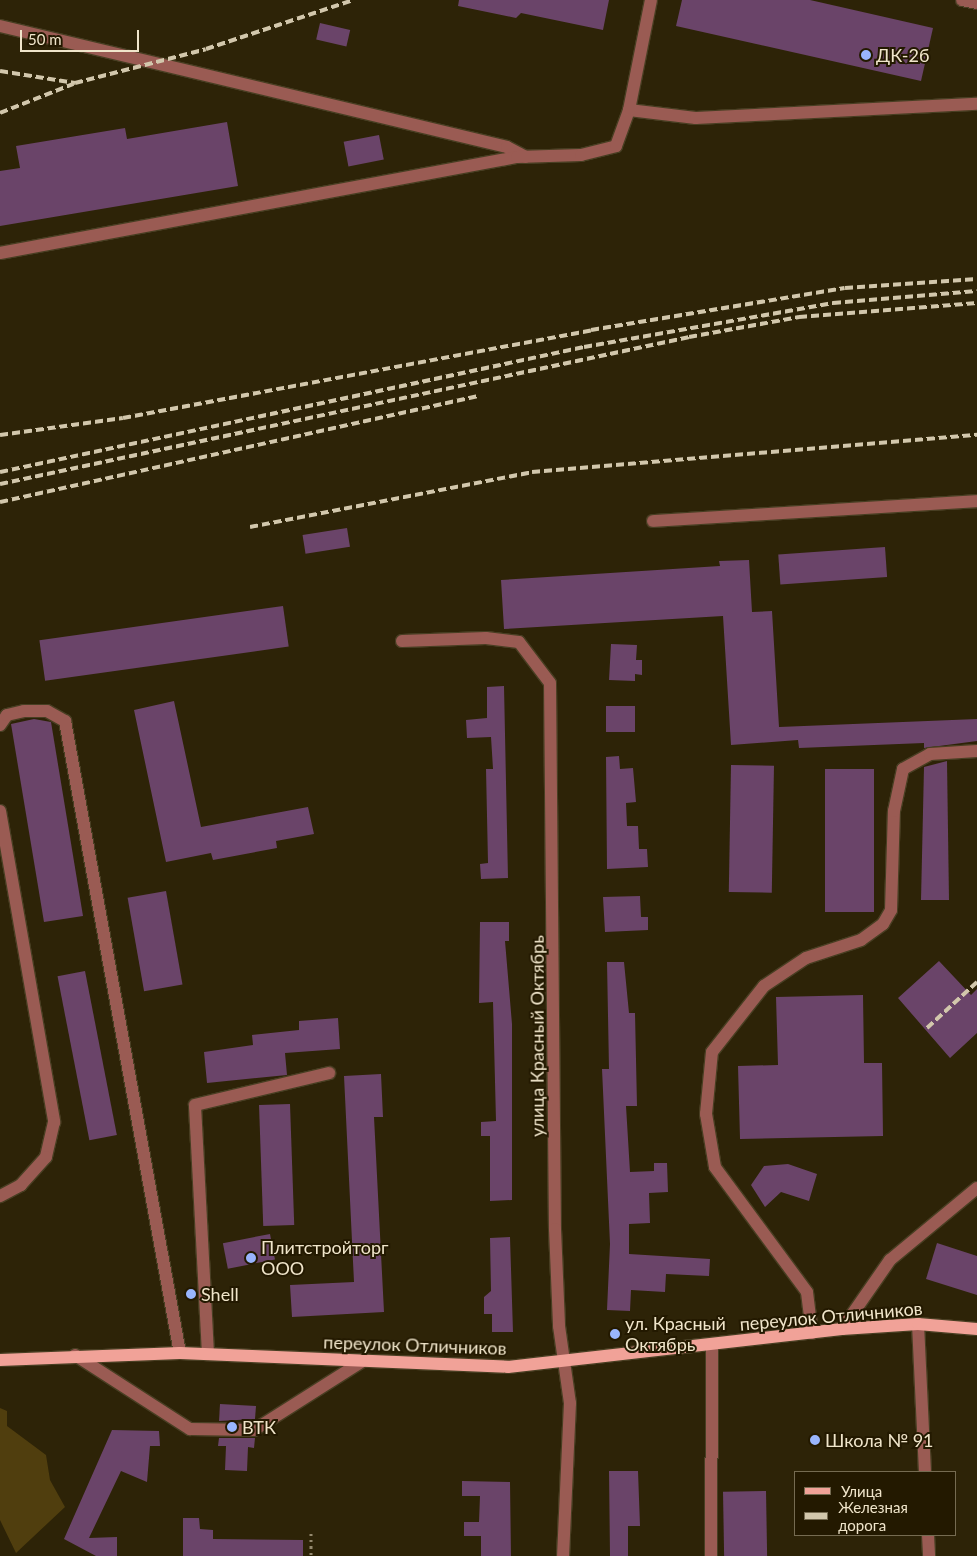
<!DOCTYPE html>
<html>
<head>
<meta charset="utf-8">
<style>
  body { margin:0 }
  #map { position:relative; width:977px; height:1556px; overflow:hidden; background:#2d2307; font-family:Lato,sans-serif }
  div>[style] { position:absolute }
  [style*='--x'] { left:calc(var(--x)*1px); top:calc(var(--y)*1px); width:calc(var(--w)*1px); rotate:calc(var(--a)*1deg) }
  .green>* { inset:0; background:#503e0e }
  .building>* { inset:0; background:#6a4469; transform-origin:0 0 }
  .path>* { height:3px; margin-top:-1.5px; transform-origin:0; background:repeating-linear-gradient(90deg,#94896e 0 2.5px,transparent 0 6.5px) }
  .roads { filter:drop-shadow(1px 0 #483e22) drop-shadow(-1px 0 #483e22) drop-shadow(0 1px #483e22) drop-shadow(0 -1px #483e22) }
  .minor>* { height:12px; margin:-6px; padding:0 6px; transform-origin:6px; border-radius:6px; background:#9a5b53 }
  .major>* { height:12px; margin:-6px; padding:0 6px; transform-origin:6px; border-radius:6px; background:#f1a298 }
  .rail>* { height:4px; margin-top:-2px; transform-origin:0; background:repeating-linear-gradient(90deg,#d2c7ac 0 8px,transparent 0 12px) }
  .dots>* { width:14px; height:14px; translate:-50% -50%; box-sizing:border-box; border:2px solid #231900; border-radius:50% }
  span { translate:-50% -50%; white-space:nowrap; text-align:center; line-height:1.15; -webkit-text-stroke:4px #231900; paint-order:stroke }
  .poi-label { font-size:18px; color:#f0e5ca }
  .left { translate:0 -50%; text-align:left }
  .street-label { font-size:18px; color:#f0e5ca }
  .legend { position:absolute; left:794px; top:1471px; width:162px; height:65px; box-sizing:border-box; background:#231900; border:1px solid #756b51; margin:0; padding:6px 9px; list-style:none; font-size:15px; color:#f0e5ca }
  .legend li { display:flex; align-items:center; gap:10px; height:25px }
  .legend b { width:25px; border:1px solid #756b51 }
  .scale { position:absolute; left:20px; top:30px; width:119px; height:22px; box-sizing:border-box; border:2px solid #f0e5ca; border-top:0; padding-left:6px; font-size:15px; line-height:18px; white-space:nowrap; color:#f0e5ca; -webkit-text-stroke:4px #231900; paint-order:stroke }
</style>
</head>
<body>
<div id="map">
  <div class="green">
    <i style="clip-path:polygon(0 1408px,7px 1411px,7px 1426px,46px 1455px,50px 1480px,65px 1507px,16px 1553px,0 1520px)"></i>
  </div>
  <div class="building">
    <i style="clip-path:polygon(459px 0,609px 0,603px 30px,521px 13px,516px 18px,458px 6px)"></i>
    <i style="clip-path:polygon(682px 0,810px 0,933px 28px,921px 81px,676px 26px)"></i>
    <i style="left:320px;top:23px;width:31px;height:17px;rotate:13deg"></i>
    <i style="clip-path:polygon(227px 122px,238px 186px,0 226px,0 171px,20px 168px,16px 146px,125px 128px,127px 139px)"></i>
    <i style="left:379px;top:135px;width:25px;height:36px;rotate:79deg"></i>
    <i style="left:347px;top:528px;width:19px;height:45px;rotate:81deg"></i>
    <i style="left:885px;top:547px;width:30px;height:107px;rotate:86deg"></i>
    <i style="clip-path:polygon(749px 560px,752px 612px,772px 611px,779px 727px,977px 719px,977px 741px,924px 748px,924px 743px,799px 748px,798px 740px,731px 745px,723px 616px,504px 629px,501px 580px,720px 566px,719px 561px)"></i>
    <i style="left:283px;top:606px;width:41px;height:246px;rotate:82deg"></i>
    <i style="clip-path:polygon(611px 644px,637px 645px,636px 660px,642px 660px,642px 675px,635px 674px,635px 681px,609px 680px)"></i>
    <i style="clip-path:polygon(504px 686px,508px 878px,481px 879px,480px 864px,488px 863px,486px 769px,493px 769px,491px 737px,467px 738px,466px 720px,487px 718px,487px 687px)"></i>
    <i style="clip-path:polygon(174px 701px,201px 827px,308px 807px,314px 834px,276px 841px,277px 848px,213px 860px,211px 853px,166px 862px,134px 710px)"></i>
    <i style="left:635px;top:706px;width:26px;height:29px;rotate:90deg"></i>
    <i style="clip-path:polygon(34px 719px,51px 722px,83px 916px,44px 922px,11px 724px)"></i>
    <i style="clip-path:polygon(619px 756px,620px 769px,633px 768px,636px 802px,626px 803px,627px 826px,638px 826px,639px 849px,647px 849px,648px 867px,607px 869px,606px 757px)"></i>
    <i style="clip-path:polygon(947px 761px,949px 900px,921px 900px,924px 767px)"></i>
    <i style="left:731px;top:765px;width:43px;height:127px;rotate:1deg"></i>
    <i style="left:825px;top:769px;width:49px;height:143px"></i>
    <i style="left:166px;top:891px;width:95px;height:39px;rotate:80deg"></i>
    <i style="clip-path:polygon(640px 896px,641px 917px,648px 917px,648px 930px,605px 932px,603px 897px)"></i>
    <i style="clip-path:polygon(480px 922px,509px 922px,509px 941px,505px 941px,512px 1024px,512px 1200px,490px 1201px,490px 1136px,481px 1136px,481px 1122px,496px 1121px,493px 1002px,479px 1003px)"></i>
    <i style="clip-path:polygon(939px 961px,971px 995px,977px 989px,977px 1033px,950px 1058px,898px 998px)"></i>
    <i style="clip-path:polygon(607px 962px,624px 962px,629px 1013px,635px 1013px,637px 1106px,626px 1106px,630px 1172px,654px 1171px,654px 1163px,667px 1163px,668px 1192px,649px 1193px,650px 1223px,629px 1224px,629px 1254px,710px 1259px,709px 1276px,666px 1274px,665px 1292px,631px 1290px,630px 1311px,607px 1310px,610px 1244px,602px 1069px,609px 1069px)"></i>
    <i style="left:85px;top:971px;width:167px;height:28px;rotate:79deg"></i>
    <i style="clip-path:polygon(863px 995px,864px 1063px,882px 1063px,883px 1136px,740px 1139px,738px 1066px,778px 1065px,776px 997px)"></i>
    <i style="clip-path:polygon(338px 1018px,340px 1049px,285px 1053px,287px 1075px,207px 1083px,204px 1052px,253px 1045px,252px 1035px,299px 1030px,299px 1021px)"></i>
    <i style="clip-path:polygon(381px 1074px,383px 1117px,374px 1117px,384px 1312px,292px 1317px,290px 1285px,354px 1282px,344px 1076px)"></i>
    <i style="left:290px;top:1104px;width:121px;height:31px;rotate:88deg"></i>
    <i style="clip-path:polygon(788px 1164px,817px 1174px,809px 1201px,781px 1192px,765px 1207px,751px 1185px,764px 1166px)"></i>
    <i style="left:270px;top:1234px;width:26px;height:48px;rotate:79deg"></i>
    <i style="clip-path:polygon(510px 1237px,513px 1332px,492px 1332px,492px 1314px,484px 1314px,484px 1297px,491px 1291px,490px 1238px)"></i>
    <i style="clip-path:polygon(937px 1243px,977px 1256px,977px 1295px,926px 1279px)"></i>
    <i style="clip-path:polygon(220px 1404px,256px 1406px,255px 1419px,219px 1421px)"></i>
    <i style="clip-path:polygon(112px 1430px,159px 1431px,160px 1446px,150px 1446px,147px 1482px,121px 1471px,89px 1538px,117px 1537px,117px 1556px,96px 1556px,64px 1539px)"></i>
    <i style="clip-path:polygon(219px 1438px,255px 1438px,254px 1448px,248px 1447px,247px 1471px,225px 1470px,226px 1446px,218px 1446px)"></i>
    <i style="clip-path:polygon(609px 1471px,638px 1471px,640px 1526px,628px 1526px,628px 1556px,610px 1556px)"></i>
    <i style="clip-path:polygon(462px 1481px,510px 1482px,511px 1556px,481px 1556px,481px 1536px,464px 1536px,464px 1522px,479px 1522px,480px 1496px,462px 1496px)"></i>
    <i style="left:766px;top:1491px;width:65px;height:43px;rotate:89deg"></i>
    <i style="clip-path:polygon(183px 1518px,199px 1518px,200px 1529px,213px 1530px,213px 1539px,303px 1540px,303px 1556px,183px 1556px)"></i>
  </div>
  <div class="path">
    <i style="--x:311;--y:1533;--w:23;--a:90"></i>
  </div>
  <div class="roads">
    <div class="minor">
      <i style="--x:962;--y:0;--w:15;--a:11"></i>
      <i style="--x:0;--y:26;--w:521;--a:13.42"></i>
      <i style="--x:507;--y:147;--w:21;--a:28"></i>
      <i style="--x:629;--y:110;--w:67;--a:6.8"></i>
      <i style="--x:696;--y:118;--w:281;--a:-2.9"></i>
      <i style="--x:0;--y:253;--w:526;--a:-10.52"></i>
      <i style="--x:517;--y:157;--w:64;--a:-1.8"></i>
      <i style="--x:581;--y:155;--w:36;--a:-14"></i>
      <i style="--x:616;--y:146;--w:38;--a:-70"></i>
      <i style="--x:629;--y:110;--w:112;--a:-78.7"></i>
      <i style="--x:653;--y:521;--w:325;--a:-3.5"></i>
      <i style="--x:402;--y:641;--w:84;--a:-2"></i>
      <i style="--x:486;--y:638;--w:33;--a:7"></i>
      <i style="--x:519;--y:642;--w:51;--a:52.9"></i>
      <i style="--x:550;--y:683;--w:546;--a:89.48"></i>
      <i style="--x:555;--y:1229;--w:97;--a:87.6"></i>
      <i style="--x:559;--y:1326;--w:78;--a:81.9"></i>
      <i style="--x:570;--y:1403;--w:153;--a:92.6"></i>
      <i style="--x:0;--y:725;--w:12;--a:-55"></i>
      <i style="--x:7;--y:715;--w:17;--a:-13"></i>
      <i style="--x:24;--y:711;--w:23;--a:0"></i>
      <i style="--x:47;--y:711;--w:21;--a:29"></i>
      <i style="--x:65;--y:721;--w:642;--a:79.69"></i>
      <i style="--x:0;--y:811;--w:316;--a:80.1"></i>
      <i style="--x:54;--y:1122;--w:36;--a:103"></i>
      <i style="--x:46;--y:1157;--w:38;--a:132"></i>
      <i style="--x:21;--y:1185;--w:24;--a:152"></i>
      <i style="--x:918;--y:1324;--w:148;--a:87.3"></i>
      <i style="--x:842;--y:1329;--w:84;--a:-55.2"></i>
      <i style="--x:890;--y:1260;--w:113;--a:-39.6"></i>
      <i style="--x:812;--y:1333;--w:41;--a:-97"></i>
      <i style="--x:807;--y:1292;--w:155;--a:-126.4"></i>
      <i style="--x:715;--y:1167;--w:54;--a:-99.6"></i>
      <i style="--x:706;--y:1114;--w:62;--a:-84.5"></i>
      <i style="--x:712;--y:1052;--w:84;--a:-51.8"></i>
      <i style="--x:764;--y:986;--w:50;--a:-33.7"></i>
      <i style="--x:806;--y:958;--w:58;--a:-18.1"></i>
      <i style="--x:861;--y:940;--w:27;--a:-36"></i>
      <i style="--x:883;--y:924;--w:16;--a:-60"></i>
      <i style="--x:891;--y:910;--w:99;--a:-88.3"></i>
      <i style="--x:894;--y:811;--w:43;--a:-77.9"></i>
      <i style="--x:903;--y:769;--w:31;--a:-29"></i>
      <i style="--x:930;--y:754;--w:47;--a:-3.7"></i>
      <i style="--x:208;--y:1354;--w:249;--a:-93"></i>
      <i style="--x:195;--y:1105;--w:138;--a:-13.4"></i>
      <i style="--x:75;--y:1355;--w:137;--a:32.8"></i>
      <i style="--x:190;--y:1429;--w:64;--a:0.9"></i>
      <i style="--x:254;--y:1430;--w:127;--a:-32.4"></i>
      <i style="--x:928;--y:1535;--w:21;--a:87"></i>
      <i style="--x:711;--y:1556;--w:212;--a:-89.7"></i>
    </div>
    <div class="major">
      <i style="--x:0;--y:1360;--w:180;--a:-2.2"></i>
      <i style="--x:180;--y:1353;--w:328;--a:2.4"></i>
      <i style="--x:508;--y:1367;--w:336;--a:-6.5"></i>
      <i style="--x:842;--y:1329;--w:76;--a:-3.8"></i>
      <i style="--x:918;--y:1324;--w:59;--a:4.8"></i>
    </div>
  </div>
  <div class="rail">
    <i style="--x:0;--y:71;--w:76;--a:9.1"></i>
    <i style="--x:75;--y:83;--w:135;--a:-14.5"></i>
    <i style="--x:206;--y:49;--w:155;--a:-18.4"></i>
    <i style="--x:0;--y:113;--w:79;--a:-21.7"></i>
    <i style="--x:0;--y:435;--w:124;--a:-7.9"></i>
    <i style="--x:123;--y:418;--w:476;--a:-10.6"></i>
    <i style="--x:591;--y:330;--w:257;--a:-9.4"></i>
    <i style="--x:845;--y:288;--w:132;--a:-3.9"></i>
    <i style="--x:0;--y:472;--w:597;--a:-12.08"></i>
    <i style="--x:584;--y:347;--w:253;--a:-10"></i>
    <i style="--x:833;--y:303;--w:144;--a:-4.8"></i>
    <i style="--x:0;--y:484;--w:705;--a:-12.04"></i>
    <i style="--x:689;--y:337;--w:112;--a:-10.3"></i>
    <i style="--x:799;--y:317;--w:179;--a:-4.5"></i>
    <i style="--x:0;--y:502;--w:491;--a:-12.5"></i>
    <i style="--x:250;--y:527;--w:287;--a:-11"></i>
    <i style="--x:532;--y:472;--w:447;--a:-4.8"></i>
    <i style="--x:927;--y:1028;--w:68;--a:-42.6"></i>
  </div>
  <div class="dots">
    <i style="left:866px;top:55px;background:#99b5fd"></i>
    <i style="left:251px;top:1258px;background:#99b5fd"></i>
    <i style="left:191px;top:1294px;background:#99b5fd"></i>
    <i style="left:615px;top:1334px;background:#99b5fd"></i>
    <i style="left:232px;top:1427px;background:#99b5fd"></i>
    <i style="left:815px;top:1440px;background:#99b5fd"></i>
  </div>
  <div class="poi-label">
    <span class="left" style="left:876px;top:55px">ДК-2б</span>
    <span class="left" style="left:261px;top:1258px">Плитстройторг<br>ООО</span>
    <span class="left" style="left:201px;top:1294px">Shell</span>
    <span class="left" style="left:625px;top:1334px">ул. Красный<br>Октябрь</span>
    <span class="left" style="left:242px;top:1427px">ВТК</span>
    <span class="left" style="left:825px;top:1440px">Школа № 91</span>
  </div>
  <div class="street-label">
    <span style="left:537px;top:1036px;rotate:-90deg">улица Красный Октябрь</span>
    <span style="left:831px;top:1316px;rotate:-5deg">переулок Отличников</span>
    <span style="left:415px;top:1345px;rotate:2deg">переулок Отличников</span>
  </div>
  <ul class="legend">
  <li><b style="height:6px;background:#f1a298"></b>Улица</li>
  <li><b style="height:6px;background:#d2c7ac"></b>Железная дорога</li>
  </ul>
  <div class="scale">50 m</div>
</div>
</body>
</html>
